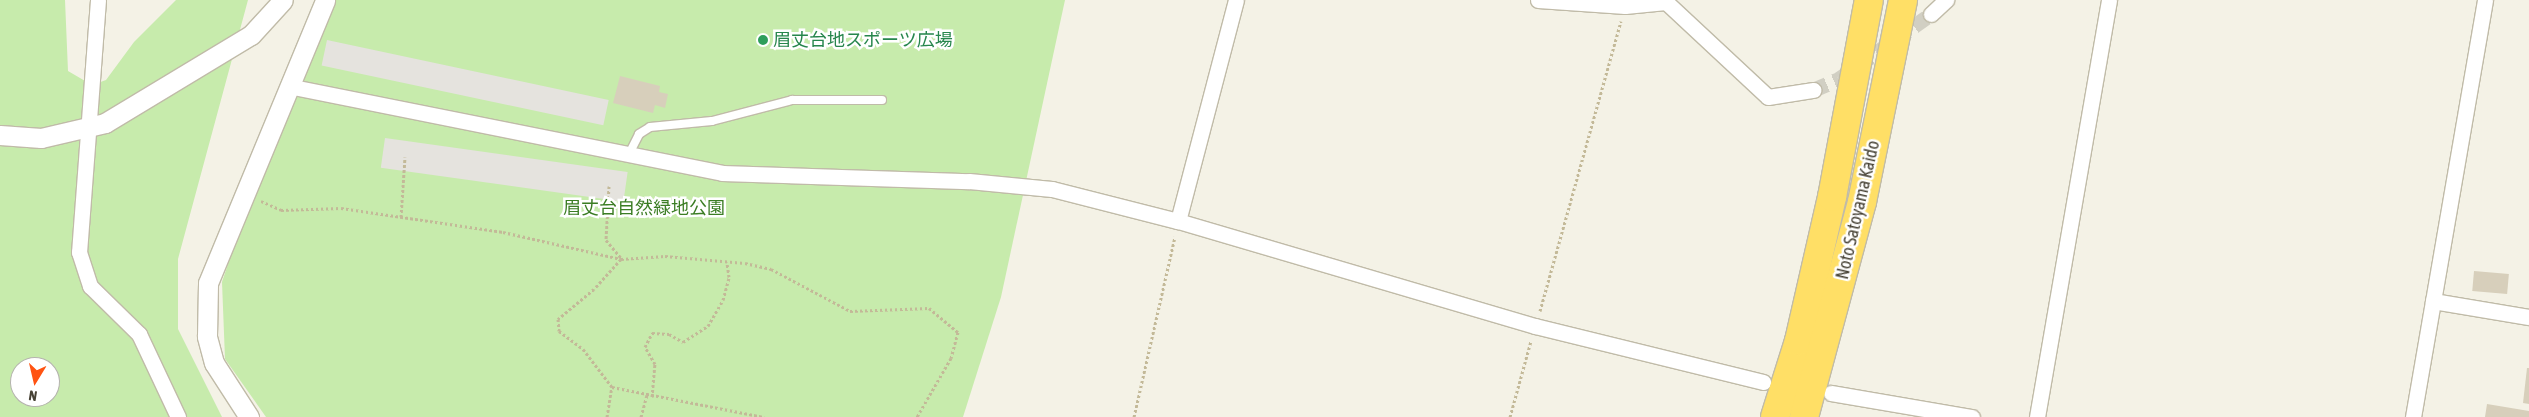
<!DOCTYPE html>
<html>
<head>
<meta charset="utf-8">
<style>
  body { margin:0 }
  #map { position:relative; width:2529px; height:417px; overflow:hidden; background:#f4f2e6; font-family:"Asap Condensed","Noto Sans JP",sans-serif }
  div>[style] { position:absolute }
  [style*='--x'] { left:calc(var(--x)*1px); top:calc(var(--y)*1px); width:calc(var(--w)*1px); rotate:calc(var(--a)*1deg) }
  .green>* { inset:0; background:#c7ebac }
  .parking>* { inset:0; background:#e5e3de; transform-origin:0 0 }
  .building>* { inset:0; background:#d7cfbb; transform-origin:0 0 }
  .minor-tunnel>* { height:15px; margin-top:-7.5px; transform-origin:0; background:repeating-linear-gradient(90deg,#d1cfc3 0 15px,transparent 0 23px) }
  .path>* { height:3px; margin-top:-1.5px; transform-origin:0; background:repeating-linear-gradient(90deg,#c3b998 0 2.5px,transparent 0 5px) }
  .roads { filter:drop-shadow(1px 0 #c0bba8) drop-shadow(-1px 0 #c0bba8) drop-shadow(0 1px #c0bba8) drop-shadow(0 -1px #c0bba8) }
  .service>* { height:8px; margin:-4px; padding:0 4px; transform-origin:4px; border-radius:4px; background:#fff }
  .minor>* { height:15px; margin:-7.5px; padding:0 7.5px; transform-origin:7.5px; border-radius:7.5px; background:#fff }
  .tertiary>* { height:19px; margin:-9.5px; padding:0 9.5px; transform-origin:9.5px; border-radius:9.5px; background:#fff }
  .motorway>* { height:28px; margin:-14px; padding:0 14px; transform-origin:14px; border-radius:14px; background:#ffdf66 }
  .dots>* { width:14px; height:14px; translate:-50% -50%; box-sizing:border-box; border:2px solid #fff; border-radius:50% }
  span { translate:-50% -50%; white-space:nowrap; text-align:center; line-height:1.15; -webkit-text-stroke:5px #fff; paint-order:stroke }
  .leisure-label { font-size:18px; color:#27864d }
  .left { translate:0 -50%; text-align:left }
  .park-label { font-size:18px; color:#3b7d24 }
  .street-label { font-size:18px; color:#474235 }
  .north { position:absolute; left:10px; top:357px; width:50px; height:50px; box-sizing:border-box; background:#fff; border:1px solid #b5b3ae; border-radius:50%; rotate:189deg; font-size:14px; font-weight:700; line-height:20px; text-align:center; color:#474235 }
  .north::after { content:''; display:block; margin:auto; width:18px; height:22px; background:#ff5312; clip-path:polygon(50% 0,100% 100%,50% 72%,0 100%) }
</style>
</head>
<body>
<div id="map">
  <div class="green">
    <i style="clip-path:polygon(evenodd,0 0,65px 0,68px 71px,92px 85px,106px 80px,134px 42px,176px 0,248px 0,178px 259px,178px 329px,222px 417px,0 417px,0 0,20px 367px,50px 367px,50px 397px,20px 397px,20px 367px)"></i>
    <i style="clip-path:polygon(316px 0,1065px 0,1001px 297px,963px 417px,266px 417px,225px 359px,222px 282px)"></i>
  </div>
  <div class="parking">
    <i style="left:327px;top:40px;width:288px;height:26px;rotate:12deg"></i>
    <i style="left:385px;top:138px;width:245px;height:30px;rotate:8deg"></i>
  </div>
  <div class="building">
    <i style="clip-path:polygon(620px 76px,660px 86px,659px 92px,668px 94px,665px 108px,655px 105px,653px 113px,613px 103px)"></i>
    <i style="left:2474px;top:271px;width:35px;height:20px;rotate:5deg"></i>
    <i style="clip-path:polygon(2527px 368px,2529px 368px,2529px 404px,2523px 403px)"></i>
    <i style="clip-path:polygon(2487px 404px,2529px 411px,2529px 417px,2485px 417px)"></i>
  </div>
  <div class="minor-tunnel">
    <i style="--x:1813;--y:90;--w:28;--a:-23"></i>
    <i style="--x:1839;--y:79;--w:113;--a:-35.2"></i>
  </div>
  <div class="path">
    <i style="--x:609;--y:186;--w:54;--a:93.2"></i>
    <i style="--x:606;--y:240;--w:23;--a:50"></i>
    <i style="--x:261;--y:201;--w:22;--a:24"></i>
    <i style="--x:281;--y:210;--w:60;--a:-1.9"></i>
    <i style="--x:341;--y:208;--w:164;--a:8.4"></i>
    <i style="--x:503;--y:232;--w:121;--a:12.9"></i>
    <i style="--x:621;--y:259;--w:44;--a:-3.9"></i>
    <i style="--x:665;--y:256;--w:80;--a:5"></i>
    <i style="--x:745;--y:263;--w:27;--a:13"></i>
    <i style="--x:771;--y:269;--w:89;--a:28"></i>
    <i style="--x:850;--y:311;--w:79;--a:-2.2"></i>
    <i style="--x:929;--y:308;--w:38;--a:40"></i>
    <i style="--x:958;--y:332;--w:27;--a:105"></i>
    <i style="--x:951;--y:358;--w:68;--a:120"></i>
    <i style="--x:401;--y:217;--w:60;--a:-86.2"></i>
    <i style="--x:621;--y:259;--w:40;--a:132"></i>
    <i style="--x:594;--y:289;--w:47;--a:140.2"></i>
    <i style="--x:558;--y:319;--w:12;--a:85"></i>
    <i style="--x:559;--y:331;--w:30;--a:37"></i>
    <i style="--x:583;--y:349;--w:48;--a:52.7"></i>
    <i style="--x:612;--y:387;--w:155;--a:11.2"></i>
    <i style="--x:1540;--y:311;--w:301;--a:-74.4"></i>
    <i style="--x:652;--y:397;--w:33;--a:-85"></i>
    <i style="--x:655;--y:364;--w:20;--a:-120"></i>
    <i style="--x:645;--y:347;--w:16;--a:-63"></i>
    <i style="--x:652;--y:333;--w:17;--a:3"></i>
    <i style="--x:669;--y:334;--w:16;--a:30"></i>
    <i style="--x:683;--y:342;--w:30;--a:-33"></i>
    <i style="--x:708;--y:326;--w:30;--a:-60"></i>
    <i style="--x:723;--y:300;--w:24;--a:-75"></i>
    <i style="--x:729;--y:277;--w:15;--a:-98"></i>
    <i style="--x:607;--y:417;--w:30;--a:-81"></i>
    <i style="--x:641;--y:417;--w:23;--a:-75"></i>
    <i style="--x:1134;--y:417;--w:185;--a:-77.2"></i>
    <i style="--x:1510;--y:417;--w:79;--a:-74.6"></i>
  </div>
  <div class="roads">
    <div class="service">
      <i style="--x:629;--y:154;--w:22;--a:-63"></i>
      <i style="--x:639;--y:134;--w:13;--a:-32"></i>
      <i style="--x:650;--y:127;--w:62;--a:-5.5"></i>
      <i style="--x:712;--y:121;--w:83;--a:-14.7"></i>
      <i style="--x:792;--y:100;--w:90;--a:0"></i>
    </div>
    <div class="minor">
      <i style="--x:98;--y:0;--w:253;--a:94.3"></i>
      <i style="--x:79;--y:252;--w:36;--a:72"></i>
      <i style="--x:90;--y:286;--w:69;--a:44.4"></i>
      <i style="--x:139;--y:334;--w:92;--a:64.8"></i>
      <i style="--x:1538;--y:0;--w:87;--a:3.9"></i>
      <i style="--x:1625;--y:6;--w:41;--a:-5.6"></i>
      <i style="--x:1666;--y:2;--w:139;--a:43"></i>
      <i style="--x:1768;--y:97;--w:46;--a:-8.8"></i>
      <i style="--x:1931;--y:14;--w:21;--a:-43"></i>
      <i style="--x:288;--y:86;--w:443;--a:11.3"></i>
      <i style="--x:722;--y:173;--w:247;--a:1.9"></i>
      <i style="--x:969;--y:181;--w:83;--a:5.5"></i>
      <i style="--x:1052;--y:189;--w:130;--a:14.3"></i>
      <i style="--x:1178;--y:221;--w:372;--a:16.4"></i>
      <i style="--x:1535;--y:326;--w:235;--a:13.8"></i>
      <i style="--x:1178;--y:221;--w:228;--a:-75.3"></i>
      <i style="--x:2433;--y:301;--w:97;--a:9.5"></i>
      <i style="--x:1831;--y:393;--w:143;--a:9.7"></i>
      <i style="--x:2037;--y:417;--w:423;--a:-80.2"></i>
      <i style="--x:2413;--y:417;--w:423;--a:-80.2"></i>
    </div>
    <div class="tertiary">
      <i style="--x:0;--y:135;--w:41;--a:4.2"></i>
      <i style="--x:41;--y:138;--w:66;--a:-13.2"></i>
      <i style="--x:105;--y:123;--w:170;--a:-31.1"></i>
      <i style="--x:251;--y:35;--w:47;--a:-47.6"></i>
      <i style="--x:249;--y:417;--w:64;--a:-122.9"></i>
      <i style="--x:214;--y:363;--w:28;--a:-105"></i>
      <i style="--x:207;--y:336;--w:53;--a:-88.9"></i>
      <i style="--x:208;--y:283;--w:306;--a:-67.5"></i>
    </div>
    <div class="motorway">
      <i style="--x:1775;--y:417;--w:80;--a:-72.5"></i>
      <i style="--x:1799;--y:341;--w:148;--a:-77.1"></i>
      <i style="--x:1832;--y:197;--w:200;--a:-79.4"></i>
      <i style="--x:1804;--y:417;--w:223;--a:-74.9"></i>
      <i style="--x:1862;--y:202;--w:206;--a:-78.5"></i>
    </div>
  </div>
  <div class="dots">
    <i style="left:763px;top:40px;background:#2e9e5b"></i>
  </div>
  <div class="leisure-label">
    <span class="left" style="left:773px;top:40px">眉丈台地スポーツ広場</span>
  </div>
  <div class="park-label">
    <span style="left:644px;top:208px">眉丈台自然緑地公園</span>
  </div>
  <div class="street-label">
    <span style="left:1858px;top:210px;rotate:-77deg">Noto Satoyama Kaido</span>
  </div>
  <div class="north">N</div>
</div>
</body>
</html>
